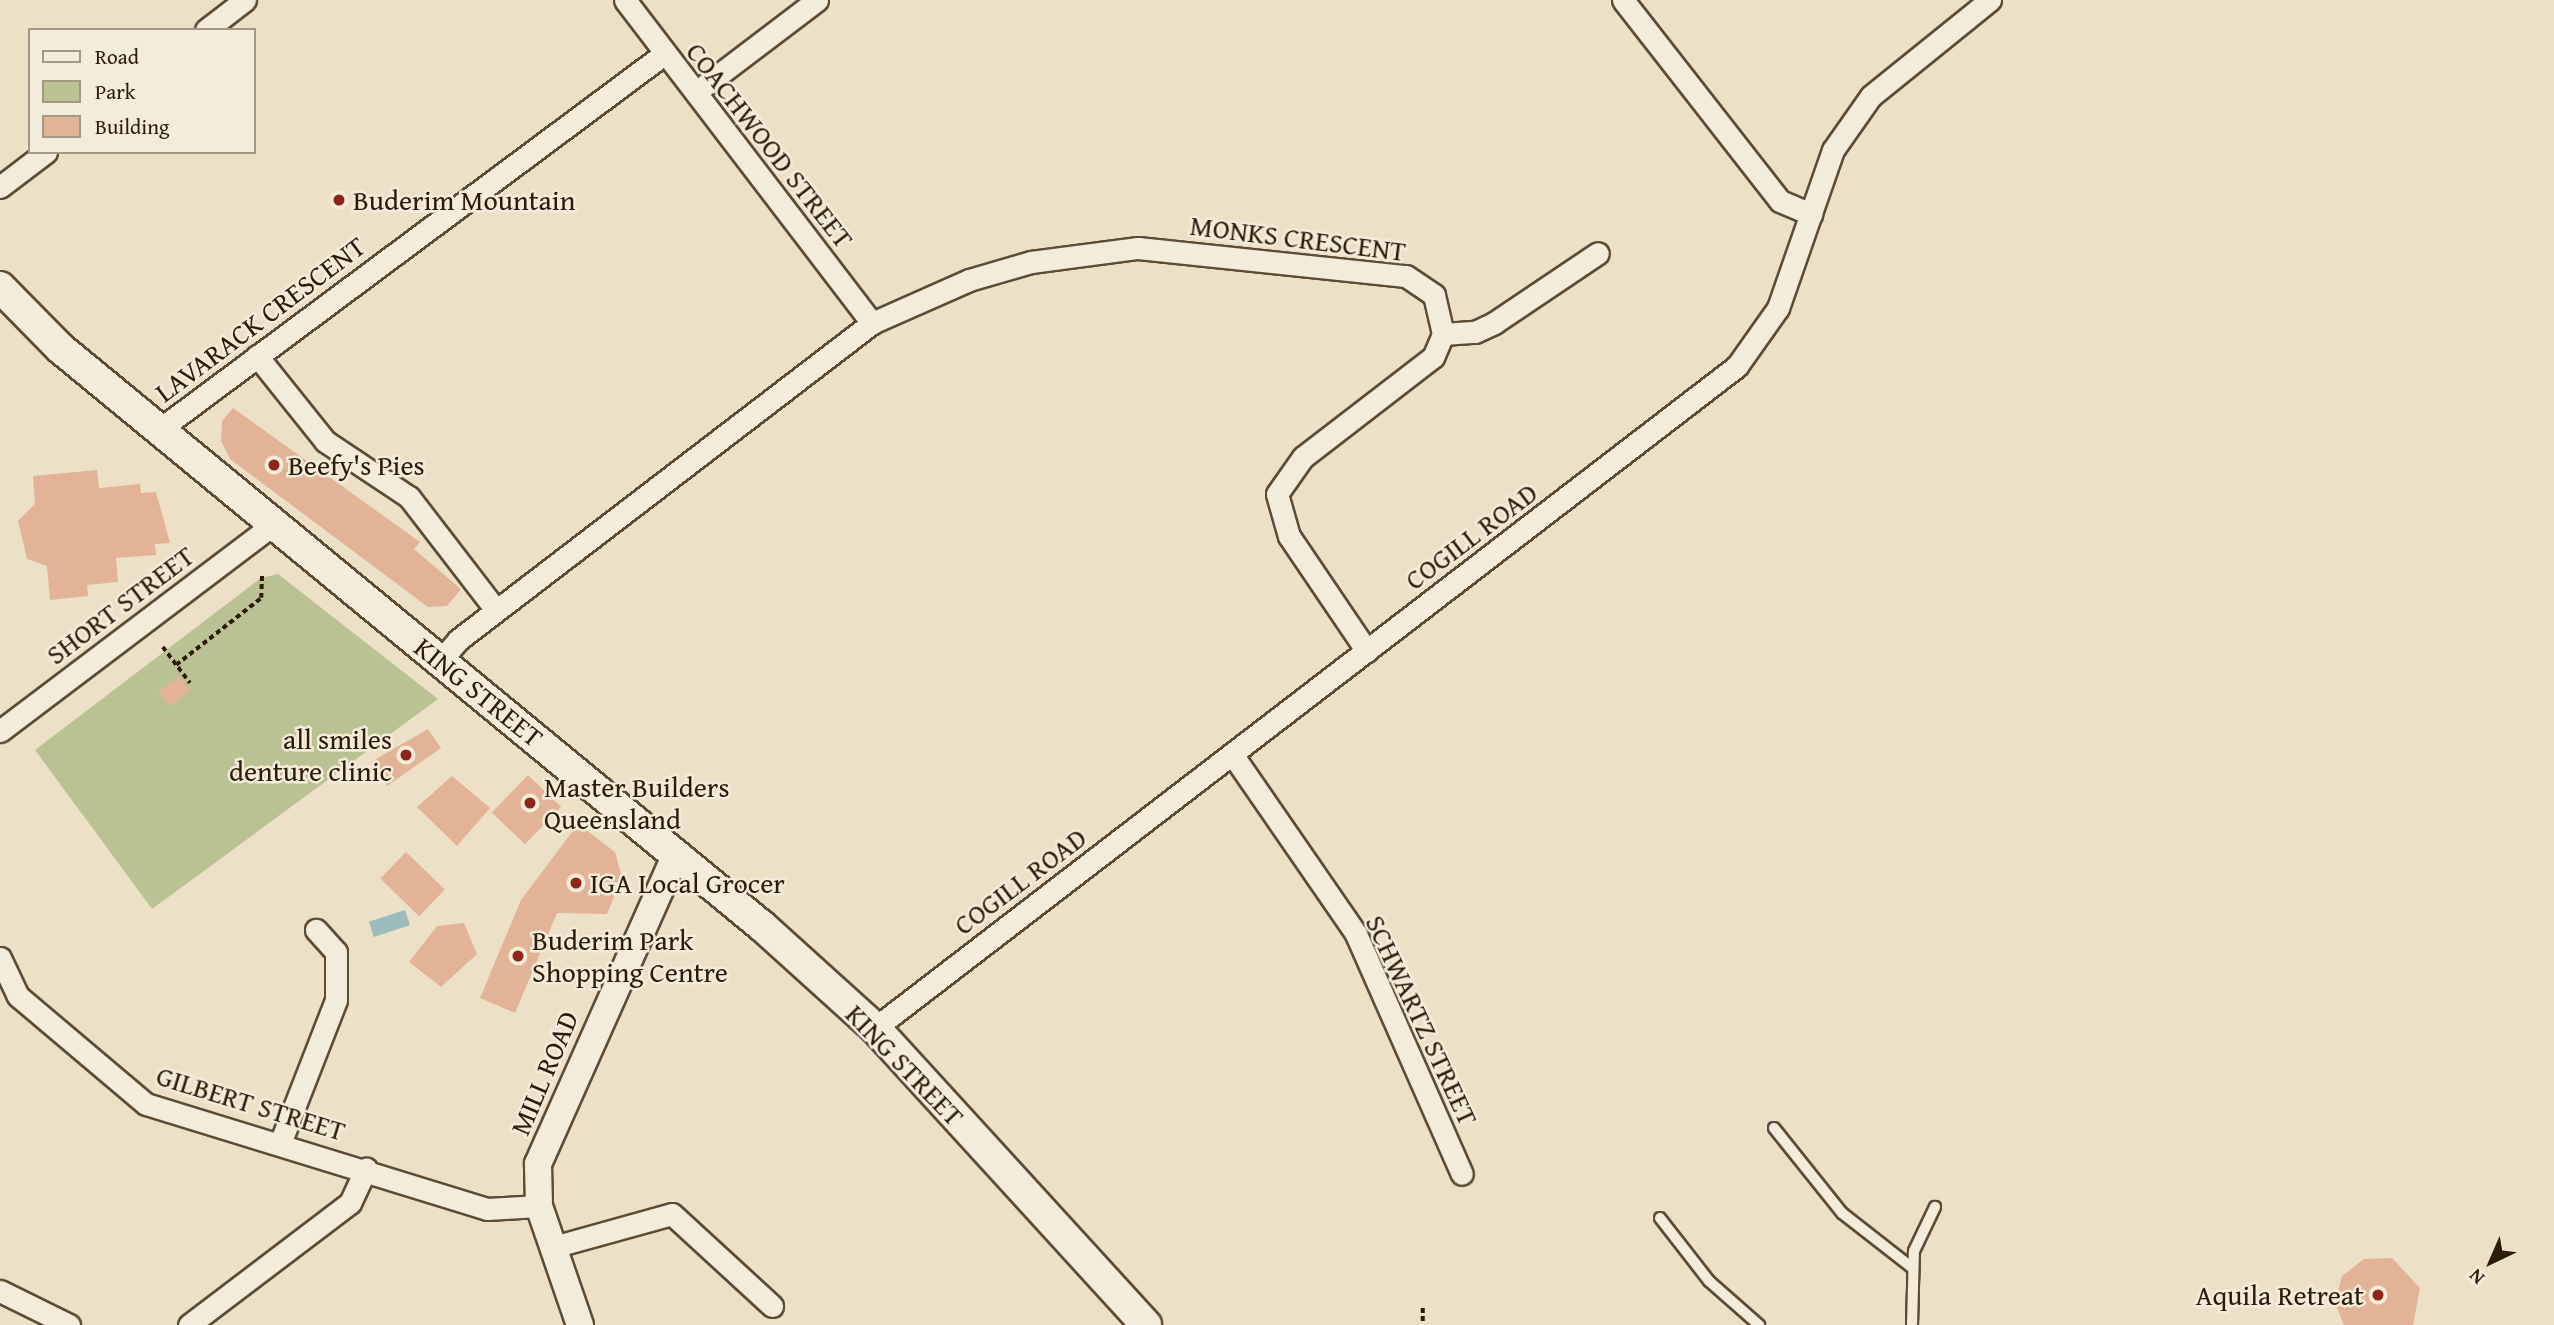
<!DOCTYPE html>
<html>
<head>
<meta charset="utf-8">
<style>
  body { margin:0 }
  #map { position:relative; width:2554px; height:1325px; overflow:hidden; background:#ece1c7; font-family:"Gentium Book Plus",serif }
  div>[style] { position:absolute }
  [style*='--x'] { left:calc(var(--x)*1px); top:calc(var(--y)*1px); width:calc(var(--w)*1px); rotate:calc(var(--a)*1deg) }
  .green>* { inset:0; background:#bac294 }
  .water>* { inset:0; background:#9abcbb; transform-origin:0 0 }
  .building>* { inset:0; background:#e2b397; transform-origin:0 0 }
  .path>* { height:3.5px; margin-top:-1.75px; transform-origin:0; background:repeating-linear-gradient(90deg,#2c1b06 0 5px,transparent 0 8.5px) }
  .roads { filter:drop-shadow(2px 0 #5c4c36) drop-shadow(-2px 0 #5c4c36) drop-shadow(0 2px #5c4c36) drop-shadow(0 -2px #5c4c36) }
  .service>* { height:10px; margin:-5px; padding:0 5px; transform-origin:5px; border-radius:5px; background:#f3ecdb }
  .minor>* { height:21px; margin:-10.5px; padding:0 10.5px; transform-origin:10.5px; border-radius:10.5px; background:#f3ecdb }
  .tertiary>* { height:26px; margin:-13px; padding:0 13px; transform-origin:13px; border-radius:13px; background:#f3ecdb }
  .secondary>* { height:30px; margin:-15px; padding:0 15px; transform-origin:15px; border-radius:15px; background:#f3ecdb }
  .dots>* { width:19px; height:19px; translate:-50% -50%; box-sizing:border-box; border:4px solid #f3ecdb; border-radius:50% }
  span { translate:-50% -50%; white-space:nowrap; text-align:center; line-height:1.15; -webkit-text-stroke:5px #f3ecdb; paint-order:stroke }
  .street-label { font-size:28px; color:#2c1b06 }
  .poi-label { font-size:28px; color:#2c1b06 }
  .left { translate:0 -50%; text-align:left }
  .right { translate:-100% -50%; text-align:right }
  .legend { position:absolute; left:28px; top:28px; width:228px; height:126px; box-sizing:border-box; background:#f3ecdb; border:2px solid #a39886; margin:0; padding:9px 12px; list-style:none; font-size:21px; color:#2c1b06 }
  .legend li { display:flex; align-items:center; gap:14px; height:35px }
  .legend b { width:35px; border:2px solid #a39886 }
  .north { position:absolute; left:2456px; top:1227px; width:70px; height:70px; -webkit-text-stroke:5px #f3ecdb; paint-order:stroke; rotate:224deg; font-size:19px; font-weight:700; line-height:28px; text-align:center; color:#2c1b06 }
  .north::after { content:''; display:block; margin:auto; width:24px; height:32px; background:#2c1b06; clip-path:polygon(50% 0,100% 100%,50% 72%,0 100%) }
</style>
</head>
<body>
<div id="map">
  <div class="green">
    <i style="clip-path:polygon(278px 574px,438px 699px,152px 909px,35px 750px,261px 578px)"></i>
  </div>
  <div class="water">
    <i style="left:405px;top:910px;width:16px;height:38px;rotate:72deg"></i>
  </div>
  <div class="building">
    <i style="clip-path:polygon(233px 408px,420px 542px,414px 549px,461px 589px,447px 606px,428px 607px,230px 459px,221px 441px,222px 421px)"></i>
    <i style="clip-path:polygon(97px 470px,99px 488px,140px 484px,141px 493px,156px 492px,170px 543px,155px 544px,156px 555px,116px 558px,118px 582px,87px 585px,88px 596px,50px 600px,47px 566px,27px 559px,18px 521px,35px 504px,33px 476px)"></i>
    <i style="left:179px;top:676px;width:18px;height:26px;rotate:52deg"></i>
    <i style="clip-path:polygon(428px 729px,441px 748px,387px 786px,371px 762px)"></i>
    <i style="left:528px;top:775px;width:46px;height:52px;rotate:44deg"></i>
    <i style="clip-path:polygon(452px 776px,490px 808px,457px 846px,417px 807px)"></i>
    <i style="clip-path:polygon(578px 824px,615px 852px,622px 877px,607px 914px,557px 913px,515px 1013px,480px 998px,521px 900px)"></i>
    <i style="left:406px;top:852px;width:54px;height:37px;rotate:44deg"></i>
    <i style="clip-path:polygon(464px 923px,477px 954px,441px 987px,409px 962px,437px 926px)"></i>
    <i style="clip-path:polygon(2392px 1258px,2420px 1288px,2413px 1325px,2344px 1325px,2335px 1303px,2342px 1276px,2364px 1259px)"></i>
  </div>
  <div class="path">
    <i style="--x:163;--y:647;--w:45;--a:53.1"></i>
    <i style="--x:176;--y:665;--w:108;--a:-38.2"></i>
    <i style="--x:261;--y:598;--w:24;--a:-88"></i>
    <i style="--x:1423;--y:1308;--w:17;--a:90"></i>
  </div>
  <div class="roads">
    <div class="service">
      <i style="--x:1774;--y:1128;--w:109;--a:51.3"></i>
      <i style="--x:1842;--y:1213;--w:88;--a:38"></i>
      <i style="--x:1660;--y:1218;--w:80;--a:52.1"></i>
      <i style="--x:1709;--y:1281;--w:67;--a:41.3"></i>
      <i style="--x:1912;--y:1325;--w:74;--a:-88.5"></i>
      <i style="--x:1914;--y:1251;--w:49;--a:-64.5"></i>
    </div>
    <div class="minor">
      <i style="--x:625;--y:0;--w:407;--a:52.6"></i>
      <i style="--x:1623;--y:0;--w:255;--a:52"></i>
      <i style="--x:1780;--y:201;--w:34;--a:23"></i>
      <i style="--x:206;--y:30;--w:49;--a:-37.6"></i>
      <i style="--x:696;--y:92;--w:152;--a:-37.2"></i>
      <i style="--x:0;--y:187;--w:58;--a:-37.3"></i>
      <i style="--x:1443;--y:334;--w:32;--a:-4"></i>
      <i style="--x:1475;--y:332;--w:21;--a:-25"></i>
      <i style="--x:1494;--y:323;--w:125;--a:-33.9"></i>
      <i style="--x:257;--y:356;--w:109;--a:51.3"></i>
      <i style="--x:325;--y:441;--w:101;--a:33.7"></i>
      <i style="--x:409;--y:497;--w:143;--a:52.4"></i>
      <i style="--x:160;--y:429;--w:628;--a:-36.65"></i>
      <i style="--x:440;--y:661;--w:28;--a:-49"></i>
      <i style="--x:458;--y:640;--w:521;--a:-37.44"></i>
      <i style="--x:872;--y:323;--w:106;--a:-23.9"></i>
      <i style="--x:969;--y:280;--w:65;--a:-16.2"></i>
      <i style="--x:1031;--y:262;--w:108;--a:-7.5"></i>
      <i style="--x:1138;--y:248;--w:269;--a:6"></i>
      <i style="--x:1406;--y:276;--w:34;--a:34"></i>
      <i style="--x:1434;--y:295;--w:40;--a:77"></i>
      <i style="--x:1443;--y:334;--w:25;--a:113"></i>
      <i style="--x:1433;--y:357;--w:164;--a:142.4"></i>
      <i style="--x:1303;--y:457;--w:45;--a:125.1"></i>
      <i style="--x:1277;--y:494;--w:44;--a:74.1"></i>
      <i style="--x:1289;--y:536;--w:139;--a:55.9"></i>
      <i style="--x:0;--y:731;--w:343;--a:-37.1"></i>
      <i style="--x:1232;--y:754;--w:219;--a:55.4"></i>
      <i style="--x:1356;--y:934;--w:262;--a:66.2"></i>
      <i style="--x:0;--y:958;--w:42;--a:64.7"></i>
      <i style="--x:18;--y:996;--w:167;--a:40.2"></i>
      <i style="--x:146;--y:1104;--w:357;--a:17.1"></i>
      <i style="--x:487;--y:1209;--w:52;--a:-3.3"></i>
      <i style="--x:875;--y:1028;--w:1087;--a:-37.52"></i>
      <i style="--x:1737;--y:366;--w:71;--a:-54.7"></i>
      <i style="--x:1778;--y:308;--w:167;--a:-70.8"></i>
      <i style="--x:1833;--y:150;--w:66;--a:-54.9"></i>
      <i style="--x:1871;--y:96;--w:153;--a:-38.9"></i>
      <i style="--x:281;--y:1141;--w:151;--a:-68.7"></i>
      <i style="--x:336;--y:1000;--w:48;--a:-90"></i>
      <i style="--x:336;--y:952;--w:30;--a:-132"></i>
      <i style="--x:553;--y:1247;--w:123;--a:-15.5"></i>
      <i style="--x:672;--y:1214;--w:136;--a:42.6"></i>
      <i style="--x:0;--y:1291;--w:77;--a:26.2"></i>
      <i style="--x:189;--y:1325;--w:202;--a:-37.2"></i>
      <i style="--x:350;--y:1203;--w:38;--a:-65"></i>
    </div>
    <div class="tertiary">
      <i style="--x:580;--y:1325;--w:126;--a:-109"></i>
      <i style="--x:539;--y:1206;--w:42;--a:-91.4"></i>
      <i style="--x:538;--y:1164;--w:339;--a:-66"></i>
    </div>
    <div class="secondary">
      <i style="--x:0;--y:287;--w:86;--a:45.5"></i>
      <i style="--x:60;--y:348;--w:909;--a:39.47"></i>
      <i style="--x:762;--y:926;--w:152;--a:42.1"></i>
      <i style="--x:875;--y:1028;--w:402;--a:47.6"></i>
    </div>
  </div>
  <div class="dots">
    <i style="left:339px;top:200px;background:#8f2418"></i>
    <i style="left:274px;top:465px;background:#8f2418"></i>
    <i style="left:406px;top:755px;background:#8f2418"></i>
    <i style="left:530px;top:803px;background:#8f2418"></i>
    <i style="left:576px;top:883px;background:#8f2418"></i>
    <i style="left:518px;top:956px;background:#8f2418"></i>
    <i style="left:2378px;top:1295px;background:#8f2418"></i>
  </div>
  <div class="street-label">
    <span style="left:770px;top:145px;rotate:52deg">COACHWOOD STREET</span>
    <span style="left:1298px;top:238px;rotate:7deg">MONKS CRESCENT</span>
    <span style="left:260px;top:319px;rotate:-37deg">LAVARACK CRESCENT</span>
    <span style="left:1471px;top:536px;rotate:-37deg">COGILL ROAD</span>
    <span style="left:120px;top:605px;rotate:-37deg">SHORT STREET</span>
    <span style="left:479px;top:692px;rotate:39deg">KING STREET</span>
    <span style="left:1020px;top:881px;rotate:-37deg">COGILL ROAD</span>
    <span style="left:1422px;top:1020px;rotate:65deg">SCHWARTZ STREET</span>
    <span style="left:905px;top:1065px;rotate:46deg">KING STREET</span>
    <span style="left:544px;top:1073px;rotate:-67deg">MILL ROAD</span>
    <span style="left:251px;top:1103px;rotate:17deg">GILBERT STREET</span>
  </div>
  <div class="poi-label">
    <span class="left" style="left:353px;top:200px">Buderim Mountain</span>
    <span class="left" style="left:288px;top:465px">Beefy's Pies</span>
    <span class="right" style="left:392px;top:755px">all smiles<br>denture clinic</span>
    <span class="left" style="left:544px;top:803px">Master Builders<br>Queensland</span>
    <span class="left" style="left:590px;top:883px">IGA Local Grocer</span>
    <span class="left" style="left:532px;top:956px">Buderim Park<br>Shopping Centre</span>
    <span class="right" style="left:2364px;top:1295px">Aquila Retreat</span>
  </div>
  <ul class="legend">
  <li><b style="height:9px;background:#f3ecdb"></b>Road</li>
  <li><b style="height:19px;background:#bac294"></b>Park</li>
  <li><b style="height:19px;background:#e2b397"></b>Building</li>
  </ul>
  <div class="north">N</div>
</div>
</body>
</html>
